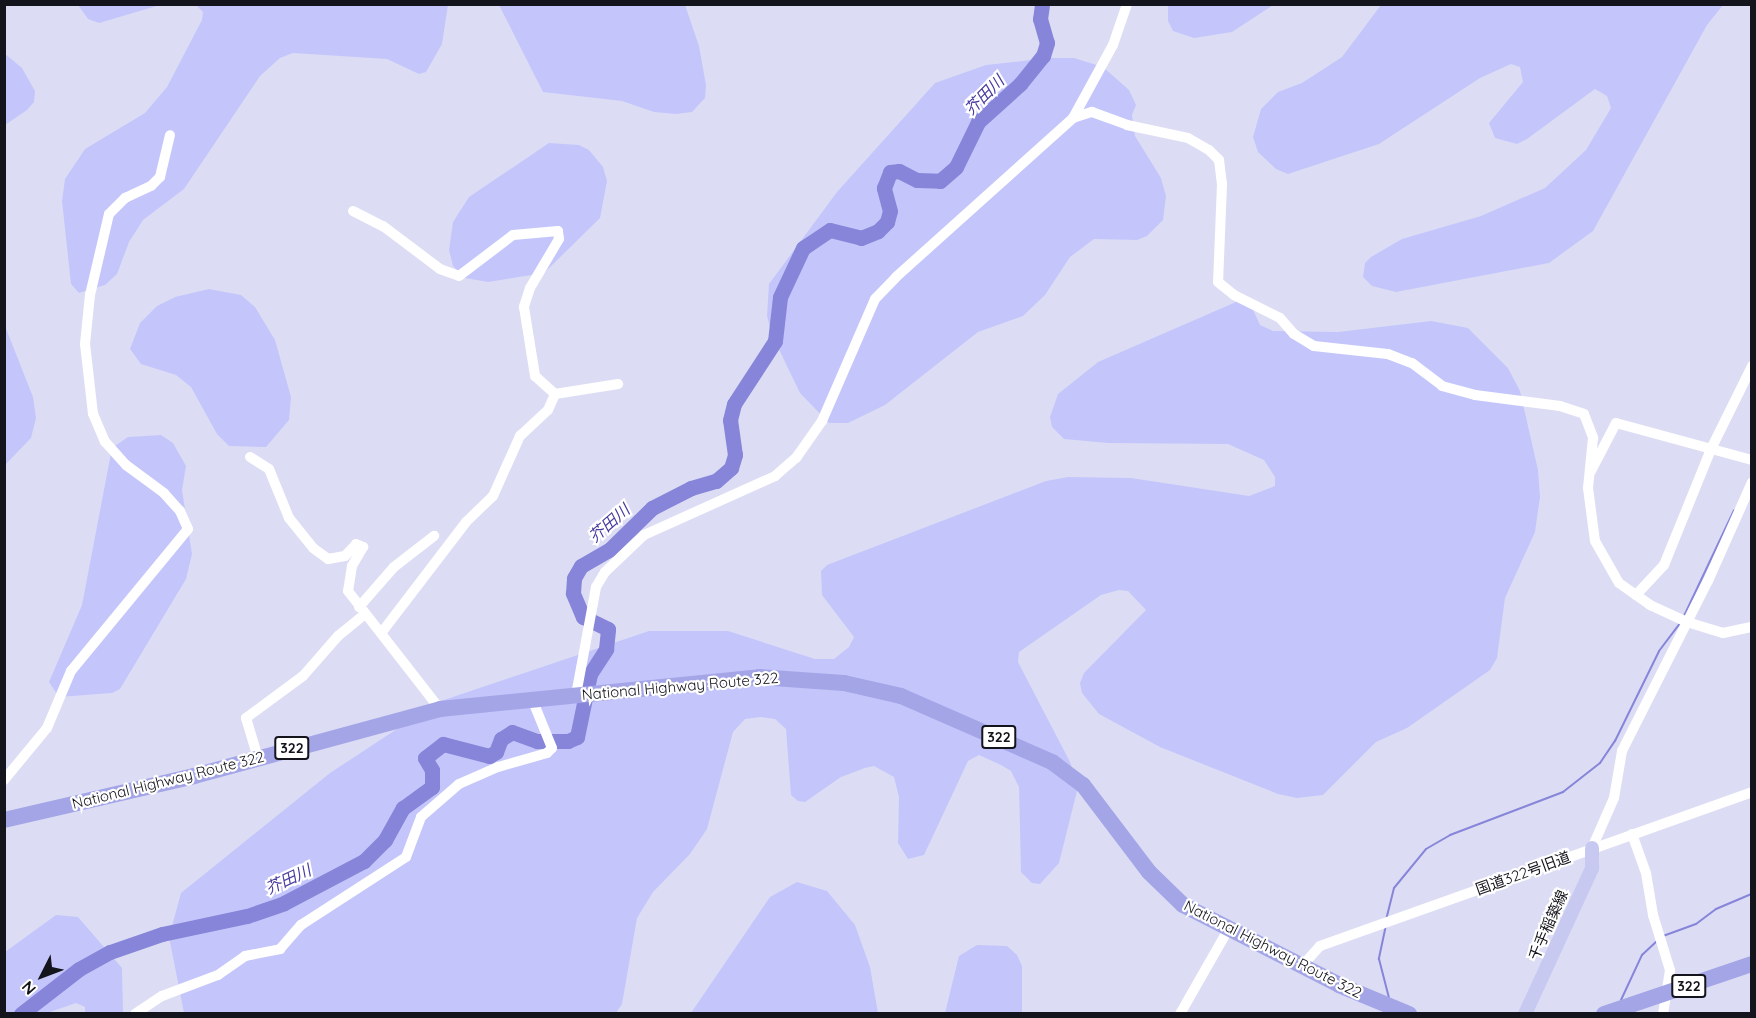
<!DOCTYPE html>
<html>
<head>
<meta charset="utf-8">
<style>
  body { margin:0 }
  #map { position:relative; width:1756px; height:1018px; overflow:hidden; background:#dcddf4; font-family:Quicksand,"Noto Sans JP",sans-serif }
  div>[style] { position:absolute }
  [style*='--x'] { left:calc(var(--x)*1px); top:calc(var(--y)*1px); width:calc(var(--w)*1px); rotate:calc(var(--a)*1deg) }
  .green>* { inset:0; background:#c4c6fb }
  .stream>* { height:2px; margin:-1px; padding:0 1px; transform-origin:1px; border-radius:1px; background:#8685d9 }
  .river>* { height:15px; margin:-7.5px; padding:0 7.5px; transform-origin:7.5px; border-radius:7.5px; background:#8685d9 }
  .minor>* { height:10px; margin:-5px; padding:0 5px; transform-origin:5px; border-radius:5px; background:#fff }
  .major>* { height:14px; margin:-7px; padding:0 7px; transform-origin:7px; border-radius:7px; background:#c8c9f1 }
  .highway>* { height:16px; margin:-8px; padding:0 8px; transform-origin:8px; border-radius:8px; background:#a4a5e7 }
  span { translate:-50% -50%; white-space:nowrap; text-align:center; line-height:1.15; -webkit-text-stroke:4.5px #fff; paint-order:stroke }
  .shield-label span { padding:2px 4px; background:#fff; border:2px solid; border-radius:4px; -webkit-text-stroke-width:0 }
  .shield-label { font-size:14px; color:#14141c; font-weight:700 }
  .street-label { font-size:15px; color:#14141c }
  .water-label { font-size:16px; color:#473b9e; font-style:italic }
  .frame { position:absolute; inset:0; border:6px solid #14141c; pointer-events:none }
  .north { position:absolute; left:12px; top:946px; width:60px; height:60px; -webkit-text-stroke:4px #fff; paint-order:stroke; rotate:228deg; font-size:16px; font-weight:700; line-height:24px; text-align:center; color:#14141c }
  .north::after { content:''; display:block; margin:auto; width:21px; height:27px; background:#14141c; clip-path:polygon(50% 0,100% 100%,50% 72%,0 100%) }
</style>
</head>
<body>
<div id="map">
  <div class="green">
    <i style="clip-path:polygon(78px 5px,160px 5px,99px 23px,88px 19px)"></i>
    <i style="clip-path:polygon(196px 5px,448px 5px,442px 44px,426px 72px,419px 74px,387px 59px,293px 53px,280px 58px,260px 76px,184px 189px,143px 220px,129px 242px,117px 274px,105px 285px,79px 293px,71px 284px,62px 201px,65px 179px,85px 149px,145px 113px,167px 87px,202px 20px,203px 12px)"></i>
    <i style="clip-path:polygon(499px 5px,685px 5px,699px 46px,706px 85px,705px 98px,692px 112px,676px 114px,654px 112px,622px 101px,543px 92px)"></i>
    <i style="clip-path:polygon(1168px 5px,1168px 4px,1273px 5px,1232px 32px,1194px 38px,1173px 31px,1168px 21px)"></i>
    <i style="clip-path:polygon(1381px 5px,1381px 4px,1723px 5px,1707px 25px,1593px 231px,1549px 263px,1396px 292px,1372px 286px,1363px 277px,1365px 263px,1371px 257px,1402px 239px,1481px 216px,1545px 188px,1586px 150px,1611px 108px,1607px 96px,1595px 89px,1527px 139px,1517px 144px,1495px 138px,1489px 123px,1523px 82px,1520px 67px,1511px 64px,1480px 78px,1379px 144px,1288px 174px,1276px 169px,1258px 152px,1253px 137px,1261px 109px,1278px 92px,1302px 83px,1342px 57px)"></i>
    <i style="clip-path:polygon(4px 53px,22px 68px,35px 91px,34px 102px,27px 110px,5px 125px)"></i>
    <i style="clip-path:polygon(1050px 58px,1074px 58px,1103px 67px,1129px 90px,1136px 105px,1132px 115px,1135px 136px,1161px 178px,1166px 196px,1163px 220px,1147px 236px,1137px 240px,1094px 239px,1070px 257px,1045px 295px,1023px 316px,978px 332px,885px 405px,848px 423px,829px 423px,800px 393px,772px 335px,767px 316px,769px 284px,837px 192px,935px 83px,986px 65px)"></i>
    <i style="clip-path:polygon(549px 143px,579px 145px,589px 150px,603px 167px,607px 181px,600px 218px,544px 273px,488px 282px,465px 278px,453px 266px,449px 250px,453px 222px,469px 197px)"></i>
    <i style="clip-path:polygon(209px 289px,241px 295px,255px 307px,275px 340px,291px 397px,289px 420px,266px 447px,229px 446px,217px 434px,191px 387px,176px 375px,141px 364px,130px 349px,140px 323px,157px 306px,175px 297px)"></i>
    <i style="clip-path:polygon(1236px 302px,1250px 303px,1260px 325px,1273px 331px,1338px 332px,1431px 321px,1468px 328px,1508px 368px,1520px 391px,1538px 470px,1540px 497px,1535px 532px,1505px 598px,1497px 658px,1490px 670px,1407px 728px,1376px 742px,1323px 795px,1297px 798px,1278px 794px,1160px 747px,1099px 714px,1082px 693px,1080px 683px,1084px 673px,1146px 610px,1128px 591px,1119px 590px,1101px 595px,1019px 652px,1018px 662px,1070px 762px,1078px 787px,1059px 863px,1040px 884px,1032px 883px,1021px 872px,1019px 787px,1011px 771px,1001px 765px,979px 755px,968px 761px,924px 855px,908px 859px,898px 843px,899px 797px,894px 777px,874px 766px,865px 768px,841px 777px,805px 802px,798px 801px,791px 795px,786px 729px,775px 719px,761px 717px,745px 719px,733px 732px,707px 829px,690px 854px,653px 892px,637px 918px,622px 1004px,616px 1013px,184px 1013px,169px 937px,181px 893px,330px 773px,438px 702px,649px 631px,728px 631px,815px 659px,834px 659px,849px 647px,854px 637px,822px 595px,821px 571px,827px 565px,1046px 481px,1068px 477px,1131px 478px,1249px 496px,1275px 486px,1275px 477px,1264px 460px,1228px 444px,1108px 443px,1064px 439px,1052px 427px,1050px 417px,1058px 394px,1098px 362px)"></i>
    <i style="clip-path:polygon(5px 326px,33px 397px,36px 418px,31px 438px,5px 465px)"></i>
    <i style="clip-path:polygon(161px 435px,173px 443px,186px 466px,182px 490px,192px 554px,186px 579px,120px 689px,112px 693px,59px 697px,49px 682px,82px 605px,112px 448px,128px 437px)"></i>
    <i style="clip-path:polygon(797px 882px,827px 891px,855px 925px,870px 967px,878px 1013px,691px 1013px,770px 897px)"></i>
    <i style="clip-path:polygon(56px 915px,78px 917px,122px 968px,123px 1013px,85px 1013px,85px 1007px,76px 1003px,47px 1013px,5px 1013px,5px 952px)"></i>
    <i style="clip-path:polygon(977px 945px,1007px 946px,1017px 955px,1022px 966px,1022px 1013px,945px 1013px,959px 956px)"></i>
  </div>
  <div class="stream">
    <i style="--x:1684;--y:616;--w:117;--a:-64.7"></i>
    <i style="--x:1386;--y:920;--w:33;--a:-76"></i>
    <i style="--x:1394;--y:888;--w:50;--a:-50.6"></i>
    <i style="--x:1426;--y:849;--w:28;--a:-30"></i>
    <i style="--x:1450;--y:835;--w:121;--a:-20.8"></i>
    <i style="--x:1563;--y:792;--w:47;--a:-38.1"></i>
    <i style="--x:1600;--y:763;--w:27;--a:-56"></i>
    <i style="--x:1615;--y:741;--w:100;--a:-63.9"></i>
    <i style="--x:1659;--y:651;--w:35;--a:-53"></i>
    <i style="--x:1386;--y:925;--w:35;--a:102"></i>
    <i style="--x:1379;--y:959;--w:40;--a:75.6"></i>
    <i style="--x:1663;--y:936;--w:35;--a:-20"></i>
    <i style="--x:1696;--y:924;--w:25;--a:-37"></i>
    <i style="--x:1716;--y:909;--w:39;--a:-23"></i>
    <i style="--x:1621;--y:1000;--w:50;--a:-65"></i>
    <i style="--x:1642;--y:955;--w:19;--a:-43"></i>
  </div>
  <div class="river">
    <i style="--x:21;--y:1014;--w:73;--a:-37.8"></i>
    <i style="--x:79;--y:969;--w:35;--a:-29"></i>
    <i style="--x:110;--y:952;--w:55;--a:-19.1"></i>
    <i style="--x:162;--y:934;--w:87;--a:-12"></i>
    <i style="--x:247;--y:916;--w:39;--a:-19"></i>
    <i style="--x:284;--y:903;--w:90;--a:-27.7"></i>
    <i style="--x:364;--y:861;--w:30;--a:-45"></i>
    <i style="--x:385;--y:840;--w:37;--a:-61"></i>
    <i style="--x:403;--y:808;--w:36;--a:-36"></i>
    <i style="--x:432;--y:787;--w:17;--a:-90"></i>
    <i style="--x:432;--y:770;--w:14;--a:-120"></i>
    <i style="--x:425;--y:758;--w:23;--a:-38"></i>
    <i style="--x:443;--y:744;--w:48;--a:14.6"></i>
    <i style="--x:489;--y:756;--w:8;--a:-30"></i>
    <i style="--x:496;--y:752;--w:14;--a:-69"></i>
    <i style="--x:501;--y:739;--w:13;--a:-32"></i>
    <i style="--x:512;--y:732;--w:27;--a:20"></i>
    <i style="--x:537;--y:741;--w:31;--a:0"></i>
    <i style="--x:568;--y:741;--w:10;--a:-24"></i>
    <i style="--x:577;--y:737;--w:64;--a:-78.3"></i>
    <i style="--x:590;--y:674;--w:30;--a:-57"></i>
    <i style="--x:606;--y:649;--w:20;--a:-84"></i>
    <i style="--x:608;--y:629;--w:28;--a:-154"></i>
    <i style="--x:583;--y:617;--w:26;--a:-113"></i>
    <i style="--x:573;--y:593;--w:15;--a:-86"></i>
    <i style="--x:574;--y:578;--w:14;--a:-60"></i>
    <i style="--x:581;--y:566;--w:32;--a:-30"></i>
    <i style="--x:609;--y:550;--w:60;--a:-44.3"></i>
    <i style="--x:652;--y:508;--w:44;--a:-27.1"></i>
    <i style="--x:691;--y:488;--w:26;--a:-16"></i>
    <i style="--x:716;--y:481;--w:20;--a:-41"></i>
    <i style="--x:731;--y:468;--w:14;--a:-73"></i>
    <i style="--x:735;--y:455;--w:35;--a:-98"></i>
    <i style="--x:730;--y:420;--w:16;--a:-76"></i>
    <i style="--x:734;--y:404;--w:75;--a:-56.9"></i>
    <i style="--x:775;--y:341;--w:44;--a:-83.5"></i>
    <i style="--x:780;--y:297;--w:54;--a:-64.9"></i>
    <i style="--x:803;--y:248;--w:32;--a:-34"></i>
    <i style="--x:830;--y:230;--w:32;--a:14"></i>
    <i style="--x:861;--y:238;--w:18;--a:-22"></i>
    <i style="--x:878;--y:231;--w:13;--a:-45"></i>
    <i style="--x:887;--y:222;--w:11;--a:-75"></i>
    <i style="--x:890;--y:211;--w:24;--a:-105"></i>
    <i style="--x:884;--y:188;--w:17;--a:-69"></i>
    <i style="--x:890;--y:172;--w:9;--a:-6"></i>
    <i style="--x:899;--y:171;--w:20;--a:27"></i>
    <i style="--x:917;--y:180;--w:23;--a:2"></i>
    <i style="--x:940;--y:181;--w:21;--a:-41"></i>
    <i style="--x:956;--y:167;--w:50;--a:-63.9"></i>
    <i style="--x:978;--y:122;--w:57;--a:-42.1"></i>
    <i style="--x:1020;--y:84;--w:36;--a:-51"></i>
    <i style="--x:1043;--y:56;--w:14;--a:-73"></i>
    <i style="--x:1047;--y:43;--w:25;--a:-106"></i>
    <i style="--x:1040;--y:19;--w:15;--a:-82"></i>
  </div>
  <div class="minor">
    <i style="--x:1073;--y:118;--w:20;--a:-18"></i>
    <i style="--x:1092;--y:112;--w:37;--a:20"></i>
    <i style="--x:1127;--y:125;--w:62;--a:12"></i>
    <i style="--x:1188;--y:138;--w:24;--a:30"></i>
    <i style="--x:1209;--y:150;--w:14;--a:45"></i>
    <i style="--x:1219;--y:160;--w:24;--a:83"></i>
    <i style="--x:1222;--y:184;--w:98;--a:92.3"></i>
    <i style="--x:1218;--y:282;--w:21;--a:39"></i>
    <i style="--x:1234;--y:295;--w:51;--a:26.6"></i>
    <i style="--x:1280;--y:318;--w:21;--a:49"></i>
    <i style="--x:1294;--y:334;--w:23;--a:31"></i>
    <i style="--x:1314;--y:346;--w:74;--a:6.2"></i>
    <i style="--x:1388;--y:354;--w:26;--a:21"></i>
    <i style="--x:1412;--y:363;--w:38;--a:37"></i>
    <i style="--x:1442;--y:386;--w:34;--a:15"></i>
    <i style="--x:1475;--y:395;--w:86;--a:7.4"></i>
    <i style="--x:1560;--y:406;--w:25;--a:18"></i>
    <i style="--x:1584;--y:414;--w:26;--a:69"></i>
    <i style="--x:1593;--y:438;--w:50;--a:95.7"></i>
    <i style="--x:1588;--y:488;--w:53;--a:82.5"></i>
    <i style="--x:1595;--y:541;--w:48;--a:60.3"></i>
    <i style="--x:1619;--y:583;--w:38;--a:35"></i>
    <i style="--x:1650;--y:605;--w:41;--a:24.7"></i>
    <i style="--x:1687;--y:622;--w:38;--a:17"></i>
    <i style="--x:1723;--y:633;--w:30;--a:-12"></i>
    <i style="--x:353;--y:211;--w:34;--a:27"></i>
    <i style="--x:383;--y:226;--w:71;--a:37"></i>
    <i style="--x:440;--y:269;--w:20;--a:20"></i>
    <i style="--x:459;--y:276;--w:68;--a:-37.2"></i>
    <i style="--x:513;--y:235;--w:45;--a:-5.1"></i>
    <i style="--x:558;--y:231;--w:8;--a:83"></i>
    <i style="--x:559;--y:239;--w:57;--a:120.6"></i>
    <i style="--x:530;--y:288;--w:20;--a:108"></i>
    <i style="--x:524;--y:307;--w:70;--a:80.9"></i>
    <i style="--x:535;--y:376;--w:27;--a:42"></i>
    <i style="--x:555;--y:394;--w:64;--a:-9"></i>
    <i style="--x:250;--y:457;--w:22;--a:32"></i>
    <i style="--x:269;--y:469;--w:53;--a:67.8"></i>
    <i style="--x:289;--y:518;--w:38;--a:51"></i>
    <i style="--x:313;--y:548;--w:19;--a:36"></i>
    <i style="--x:328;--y:559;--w:17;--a:-10"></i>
    <i style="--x:345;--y:556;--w:16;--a:-47"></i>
    <i style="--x:356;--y:544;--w:8;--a:23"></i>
    <i style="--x:363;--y:547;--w:22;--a:120"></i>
    <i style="--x:352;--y:566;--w:25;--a:99"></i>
    <i style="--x:348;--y:591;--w:150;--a:52.1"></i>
    <i style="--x:1591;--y:471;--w:54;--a:-62.5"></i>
    <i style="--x:1616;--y:423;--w:141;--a:15.2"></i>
    <i style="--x:1636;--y:595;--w:41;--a:-47"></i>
    <i style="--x:1664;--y:565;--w:125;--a:-67.9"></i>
    <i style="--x:1711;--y:449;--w:93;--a:-63.7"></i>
    <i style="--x:359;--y:607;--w:53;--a:-48.8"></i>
    <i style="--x:394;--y:567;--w:51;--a:-37.8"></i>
    <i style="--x:382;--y:632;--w:138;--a:-52.6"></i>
    <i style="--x:466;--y:522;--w:37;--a:-44"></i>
    <i style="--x:493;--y:496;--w:66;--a:-65.8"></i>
    <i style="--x:520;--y:436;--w:38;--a:-43"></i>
    <i style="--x:548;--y:410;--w:17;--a:-66"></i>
    <i style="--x:576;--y:695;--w:110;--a:-79.5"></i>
    <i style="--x:596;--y:587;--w:17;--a:-59"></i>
    <i style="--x:605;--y:572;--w:54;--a:-43.5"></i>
    <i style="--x:644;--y:535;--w:144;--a:-24.2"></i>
    <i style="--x:775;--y:476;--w:28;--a:-41"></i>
    <i style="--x:796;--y:458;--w:45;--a:-54.9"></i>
    <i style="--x:822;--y:421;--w:133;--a:-66.5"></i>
    <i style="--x:875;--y:299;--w:30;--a:-46"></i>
    <i style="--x:896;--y:277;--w:238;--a:-41.9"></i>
    <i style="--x:1073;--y:118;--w:83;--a:-61.3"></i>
    <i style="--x:1113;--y:45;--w:43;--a:-71.1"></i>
    <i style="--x:258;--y:758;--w:42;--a:-106.7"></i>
    <i style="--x:246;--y:718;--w:71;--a:-36.4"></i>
    <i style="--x:303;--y:676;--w:53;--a:-48.8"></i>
    <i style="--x:338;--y:636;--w:35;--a:-39"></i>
    <i style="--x:4;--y:780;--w:67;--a:-50.4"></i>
    <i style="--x:47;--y:728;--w:62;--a:-67.2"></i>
    <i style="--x:71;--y:671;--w:184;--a:-50.5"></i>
    <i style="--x:188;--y:529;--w:20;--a:-114"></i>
    <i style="--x:180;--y:511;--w:24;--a:-132"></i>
    <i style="--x:164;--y:493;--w:47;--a:-143.6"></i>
    <i style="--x:126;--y:465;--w:31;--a:-132"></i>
    <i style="--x:105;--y:442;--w:30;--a:-113"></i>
    <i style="--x:93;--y:414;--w:70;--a:-96.5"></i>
    <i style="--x:85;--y:344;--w:49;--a:-84.2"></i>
    <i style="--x:90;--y:295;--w:83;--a:-76.8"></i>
    <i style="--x:109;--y:214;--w:23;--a:-45"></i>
    <i style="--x:125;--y:198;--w:29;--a:-25"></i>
    <i style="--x:151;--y:186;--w:13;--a:-45"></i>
    <i style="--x:160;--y:177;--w:43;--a:-76.6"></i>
    <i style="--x:1632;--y:834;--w:41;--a:70.3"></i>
    <i style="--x:1646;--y:873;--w:43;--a:80.5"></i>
    <i style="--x:1653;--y:915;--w:58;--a:72.8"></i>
    <i style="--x:1670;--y:970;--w:45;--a:99"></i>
    <i style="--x:1592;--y:848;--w:55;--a:-66.3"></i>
    <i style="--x:1614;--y:798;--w:48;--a:-80.3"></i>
    <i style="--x:1622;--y:751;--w:191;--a:-63.2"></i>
    <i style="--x:1708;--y:581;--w:108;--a:-66"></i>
    <i style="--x:1302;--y:966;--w:27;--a:-48"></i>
    <i style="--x:1320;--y:946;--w:459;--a:-19.6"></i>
    <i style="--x:135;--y:1014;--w:32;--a:-34"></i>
    <i style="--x:162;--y:996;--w:60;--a:-20.6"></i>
    <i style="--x:218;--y:975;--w:33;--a:-35"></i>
    <i style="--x:245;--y:956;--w:36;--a:-11"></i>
    <i style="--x:280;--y:949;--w:32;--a:-49"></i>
    <i style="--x:301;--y:925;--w:125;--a:-32.9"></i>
    <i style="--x:406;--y:857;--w:43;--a:-69.4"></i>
    <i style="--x:421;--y:817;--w:50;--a:-41"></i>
    <i style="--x:459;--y:784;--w:43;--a:-23.6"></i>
    <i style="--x:498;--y:767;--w:51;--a:-15.9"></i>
    <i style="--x:547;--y:753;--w:7;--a:-45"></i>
    <i style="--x:552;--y:748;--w:53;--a:-112.2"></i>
    <i style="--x:1180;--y:1014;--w:97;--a:-60.3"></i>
  </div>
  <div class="major">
    <i style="--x:1525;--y:1014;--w:161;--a:-65.3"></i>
    <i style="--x:1592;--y:868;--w:20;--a:-90"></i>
  </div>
  <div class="highway">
    <i style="--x:4;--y:820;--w:195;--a:-13"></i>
    <i style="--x:194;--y:776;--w:255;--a:-15.2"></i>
    <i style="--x:440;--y:709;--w:321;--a:-5.7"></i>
    <i style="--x:759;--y:677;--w:85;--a:4"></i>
    <i style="--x:844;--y:683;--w:58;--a:12.8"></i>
    <i style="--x:901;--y:696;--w:165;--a:23.6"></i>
    <i style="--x:1052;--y:762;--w:39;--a:37"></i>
    <i style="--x:1083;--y:785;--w:109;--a:52.8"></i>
    <i style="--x:1149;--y:872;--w:47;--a:44.1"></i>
    <i style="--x:1183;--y:905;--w:175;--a:27.1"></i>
    <i style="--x:1339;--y:985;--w:76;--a:22.5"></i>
    <i style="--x:1604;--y:1014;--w:156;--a:-18.7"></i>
  </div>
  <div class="shield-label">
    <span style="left:999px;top:737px">322</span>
    <span style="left:292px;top:748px">322</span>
    <span style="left:1689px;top:986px">322</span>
  </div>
  <div class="street-label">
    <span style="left:680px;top:686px;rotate:-5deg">National Highway Route 322</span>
    <span style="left:168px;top:780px;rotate:-14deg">National Highway Route 322</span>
    <span style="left:1523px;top:873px;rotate:-20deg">国道322号旧道</span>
    <span style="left:1548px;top:925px;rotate:-66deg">千手稲築線</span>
    <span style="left:1273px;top:949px;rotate:27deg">National Highway Route 322</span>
  </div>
  <div class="water-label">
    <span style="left:984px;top:95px;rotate:-45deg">芥田川</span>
    <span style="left:609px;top:523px;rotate:-41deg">芥田川</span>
    <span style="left:288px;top:879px;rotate:-25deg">芥田川</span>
  </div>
  <div class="frame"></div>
  <div class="north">N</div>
</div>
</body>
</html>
